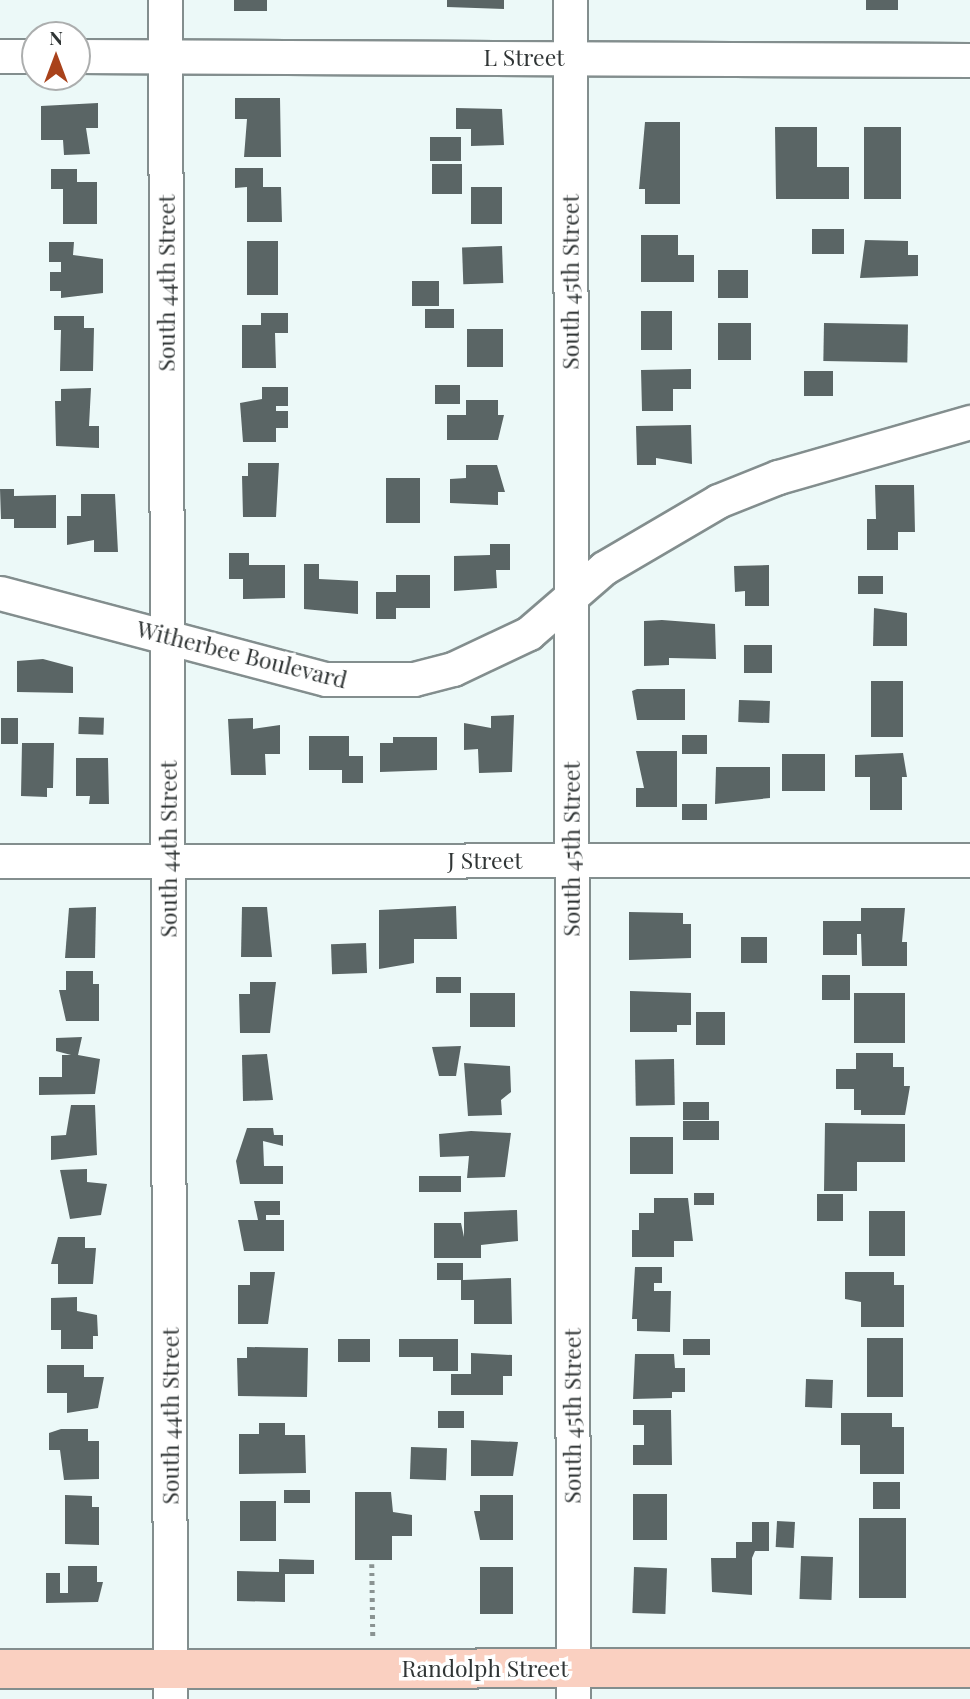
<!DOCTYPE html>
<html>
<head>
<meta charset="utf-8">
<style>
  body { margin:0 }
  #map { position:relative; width:970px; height:1699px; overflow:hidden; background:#ecf9f8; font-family:"Playfair Display",serif }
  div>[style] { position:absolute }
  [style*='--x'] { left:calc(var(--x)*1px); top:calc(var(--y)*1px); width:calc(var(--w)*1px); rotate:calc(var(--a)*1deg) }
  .building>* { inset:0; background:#5a6565; transform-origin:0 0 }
  .path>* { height:4.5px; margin-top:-2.25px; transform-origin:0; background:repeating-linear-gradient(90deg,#8a9392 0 3.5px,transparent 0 8.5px) }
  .roads { filter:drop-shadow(2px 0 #838e8e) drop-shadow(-2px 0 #838e8e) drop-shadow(0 2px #838e8e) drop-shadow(0 -2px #838e8e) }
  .minor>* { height:33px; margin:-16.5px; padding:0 16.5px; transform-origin:16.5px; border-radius:16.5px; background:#fff }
  .major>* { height:38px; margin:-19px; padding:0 19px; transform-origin:19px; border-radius:19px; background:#fad0c1 }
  span { translate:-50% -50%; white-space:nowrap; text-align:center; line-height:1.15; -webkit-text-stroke:7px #fff; paint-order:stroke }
  .street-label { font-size:23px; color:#303535 }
  .north { position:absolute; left:21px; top:21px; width:70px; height:70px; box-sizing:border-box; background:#fff; border:2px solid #acaeae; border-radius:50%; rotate:0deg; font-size:19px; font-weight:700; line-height:28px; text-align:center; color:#303535 }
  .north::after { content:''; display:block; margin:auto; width:24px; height:32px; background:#a9421b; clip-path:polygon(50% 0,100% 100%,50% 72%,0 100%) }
</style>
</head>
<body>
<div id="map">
  <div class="building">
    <i style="left:234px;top:0;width:33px;height:11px"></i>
    <i style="clip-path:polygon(447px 0,504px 0,504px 9px,447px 7px)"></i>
    <i style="left:866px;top:0;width:32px;height:10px"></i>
    <i style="clip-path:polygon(235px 98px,280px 98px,281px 157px,244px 157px,247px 119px,235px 119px)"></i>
    <i style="clip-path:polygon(98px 103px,98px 128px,86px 128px,90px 154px,64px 155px,63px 140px,41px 140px,41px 106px)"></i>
    <i style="clip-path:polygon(456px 108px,502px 109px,504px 145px,471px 146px,471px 129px,456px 129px)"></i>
    <i style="clip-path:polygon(645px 122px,680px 122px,680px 204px,645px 204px,645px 189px,639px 189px)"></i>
    <i style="clip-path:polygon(775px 127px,817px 127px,817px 167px,849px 167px,849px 199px,776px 199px)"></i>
    <i style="left:864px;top:127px;width:37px;height:72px"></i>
    <i style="left:461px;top:137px;width:24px;height:31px;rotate:90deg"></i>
    <i style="left:462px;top:164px;width:30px;height:30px;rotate:90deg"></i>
    <i style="clip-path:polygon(235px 168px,263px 168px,263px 187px,281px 187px,282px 222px,247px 222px,247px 187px,235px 188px)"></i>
    <i style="clip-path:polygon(51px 169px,77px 169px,77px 182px,97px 182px,97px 224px,63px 224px,63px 189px,51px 189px)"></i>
    <i style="left:471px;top:187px;width:31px;height:37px"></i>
    <i style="left:812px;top:229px;width:32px;height:25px"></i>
    <i style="clip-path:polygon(641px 235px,678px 235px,678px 255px,694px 255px,694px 282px,641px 282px)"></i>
    <i style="clip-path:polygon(865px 240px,908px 241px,908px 255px,918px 255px,918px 276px,860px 278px)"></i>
    <i style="left:247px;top:241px;width:31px;height:54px"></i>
    <i style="clip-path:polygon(49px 242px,74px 242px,73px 255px,103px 259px,103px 293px,61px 298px,61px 291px,50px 291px,50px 272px,61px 272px,61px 262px,49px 262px)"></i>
    <i style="left:502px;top:246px;width:37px;height:40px;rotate:88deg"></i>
    <i style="left:718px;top:270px;width:30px;height:28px"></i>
    <i style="left:412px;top:281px;width:27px;height:25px"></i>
    <i style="left:454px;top:309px;width:19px;height:29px;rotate:90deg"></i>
    <i style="left:641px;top:311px;width:31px;height:39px"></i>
    <i style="clip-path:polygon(261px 313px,288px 313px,288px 333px,275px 333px,276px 368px,242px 368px,242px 325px,261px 325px)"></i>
    <i style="clip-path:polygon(54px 316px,84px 316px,84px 328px,94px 328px,93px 371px,60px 371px,61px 330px,54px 330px)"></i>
    <i style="left:718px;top:323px;width:33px;height:37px"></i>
    <i style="left:824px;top:323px;width:84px;height:38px;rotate:1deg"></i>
    <i style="left:467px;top:329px;width:36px;height:38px"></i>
    <i style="clip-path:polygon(691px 369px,691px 389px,673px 389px,673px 411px,642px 411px,641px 370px)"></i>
    <i style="left:804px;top:371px;width:29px;height:25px"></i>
    <i style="left:435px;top:385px;width:25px;height:19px"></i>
    <i style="clip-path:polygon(262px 387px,288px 387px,288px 406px,276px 406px,276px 411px,288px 411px,288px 428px,276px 428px,276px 442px,243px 442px,240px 403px,262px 399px)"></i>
    <i style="clip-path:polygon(91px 388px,89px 426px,99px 426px,99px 448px,56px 446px,55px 401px,61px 401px,61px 389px)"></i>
    <i style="clip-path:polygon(466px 400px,498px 400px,498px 415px,504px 415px,498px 440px,447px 440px,447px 415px,466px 415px)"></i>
    <i style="clip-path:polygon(691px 425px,692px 464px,656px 458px,656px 465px,637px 465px,636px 426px)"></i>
    <i style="clip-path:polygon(248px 463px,279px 463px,276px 517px,243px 517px,242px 476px,248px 476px)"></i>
    <i style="clip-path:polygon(466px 465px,497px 465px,505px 492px,498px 492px,498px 505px,450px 503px,450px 479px,466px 478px)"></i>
    <i style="left:386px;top:478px;width:34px;height:45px"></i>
    <i style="clip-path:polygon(875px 485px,914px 485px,915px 532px,898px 532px,898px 550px,867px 550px,867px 519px,876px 519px)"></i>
    <i style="clip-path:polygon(0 489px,14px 489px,14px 496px,56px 495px,56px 528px,14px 528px,14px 519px,1px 519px)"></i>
    <i style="clip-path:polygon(81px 494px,115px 494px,118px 552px,94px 552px,94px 540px,67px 545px,67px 516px,81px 516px)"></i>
    <i style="clip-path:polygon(490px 544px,510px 544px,510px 570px,496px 570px,497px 588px,454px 591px,454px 556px,490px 555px)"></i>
    <i style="clip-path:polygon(229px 553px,249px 553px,249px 565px,285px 565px,285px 598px,243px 599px,243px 579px,229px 579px)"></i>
    <i style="clip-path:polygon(304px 564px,319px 564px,319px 579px,358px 581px,358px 614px,304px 609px)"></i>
    <i style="clip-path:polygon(769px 565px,769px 606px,745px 606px,745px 591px,735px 592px,734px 566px)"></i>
    <i style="clip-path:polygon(396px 575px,430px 575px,430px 608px,396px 608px,396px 619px,376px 619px,376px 592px,396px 592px)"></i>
    <i style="left:858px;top:576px;width:25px;height:18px"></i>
    <i style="clip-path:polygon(874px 608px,907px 613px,907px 646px,873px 646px)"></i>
    <i style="clip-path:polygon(662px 620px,715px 624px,716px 659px,669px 658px,669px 665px,644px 666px,644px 621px)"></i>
    <i style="left:744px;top:645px;width:28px;height:28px"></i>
    <i style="clip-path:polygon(17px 661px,43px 659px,73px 667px,73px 693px,17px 692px)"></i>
    <i style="left:871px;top:681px;width:32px;height:56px"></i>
    <i style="clip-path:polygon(637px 689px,685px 689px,685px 720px,637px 720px,632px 691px)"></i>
    <i style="left:739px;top:700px;width:31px;height:22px;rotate:2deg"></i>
    <i style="clip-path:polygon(514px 715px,512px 772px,479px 773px,478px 749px,464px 750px,464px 723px,491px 728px,491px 716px)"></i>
    <i style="left:79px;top:717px;width:25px;height:17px;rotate:2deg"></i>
    <i style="left:18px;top:718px;width:26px;height:17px;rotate:90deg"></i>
    <i style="clip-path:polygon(253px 718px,253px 729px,280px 725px,280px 754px,265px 754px,266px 775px,231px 775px,228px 719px)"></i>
    <i style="left:682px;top:735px;width:25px;height:19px"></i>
    <i style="clip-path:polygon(309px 736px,349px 736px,349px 756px,363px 756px,363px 783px,342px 783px,342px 770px,309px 770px)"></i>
    <i style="clip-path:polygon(393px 737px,437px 737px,437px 770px,380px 772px,380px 743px,393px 743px)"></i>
    <i style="clip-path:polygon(22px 743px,54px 743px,53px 788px,47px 788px,47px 797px,21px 796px)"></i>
    <i style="clip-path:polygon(636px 751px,677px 751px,677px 807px,636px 807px,636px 788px,644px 788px)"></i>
    <i style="clip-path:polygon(903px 753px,907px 777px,902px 777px,902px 810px,870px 810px,870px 777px,855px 777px,855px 755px)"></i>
    <i style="left:782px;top:754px;width:43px;height:37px"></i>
    <i style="clip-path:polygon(76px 758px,108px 758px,109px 804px,89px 804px,90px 796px,76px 796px)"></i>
    <i style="clip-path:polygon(716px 767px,770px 767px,770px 798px,715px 804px)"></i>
    <i style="left:682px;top:804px;width:25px;height:16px"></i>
    <i style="clip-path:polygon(456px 906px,457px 939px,414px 939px,414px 963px,379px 969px,379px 910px)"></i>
    <i style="clip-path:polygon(96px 907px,95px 958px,65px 958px,69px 908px)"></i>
    <i style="clip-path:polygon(242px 907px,267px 907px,272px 957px,241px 957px)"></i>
    <i style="clip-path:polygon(861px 908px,905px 908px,902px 942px,907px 942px,907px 966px,862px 966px,861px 934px,857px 934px,857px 955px,823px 955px,823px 921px,861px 921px)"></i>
    <i style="clip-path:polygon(629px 912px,683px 913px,683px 924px,691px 924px,691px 958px,629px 960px)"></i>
    <i style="left:741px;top:937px;width:26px;height:26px"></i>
    <i style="left:366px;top:943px;width:30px;height:35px;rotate:88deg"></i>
    <i style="clip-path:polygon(66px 971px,93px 971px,93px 984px,99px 984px,99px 1021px,66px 1021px,59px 990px,66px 990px)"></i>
    <i style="left:822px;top:975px;width:28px;height:25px"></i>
    <i style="left:436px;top:977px;width:25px;height:16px"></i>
    <i style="clip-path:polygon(250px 982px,276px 982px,270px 1033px,240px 1033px,239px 994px,250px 994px)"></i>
    <i style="clip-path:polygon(630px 991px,691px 993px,691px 1025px,677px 1025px,677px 1032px,630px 1032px)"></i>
    <i style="left:470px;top:993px;width:45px;height:34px"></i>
    <i style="left:854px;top:993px;width:51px;height:50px"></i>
    <i style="left:696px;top:1012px;width:29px;height:33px"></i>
    <i style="clip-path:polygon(82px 1037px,78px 1055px,100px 1059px,95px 1094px,39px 1095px,39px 1077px,62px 1077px,62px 1055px,71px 1055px,56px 1051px,56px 1038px)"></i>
    <i style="clip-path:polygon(461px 1046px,456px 1076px,439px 1076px,432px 1047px)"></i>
    <i style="clip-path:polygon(856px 1053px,893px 1053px,893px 1067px,904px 1067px,904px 1086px,910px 1086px,905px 1115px,861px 1115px,861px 1110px,854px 1110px,854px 1089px,836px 1089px,836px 1069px,856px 1069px)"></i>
    <i style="clip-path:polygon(267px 1054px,273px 1100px,243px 1101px,242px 1055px)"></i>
    <i style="left:674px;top:1059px;width:46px;height:39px;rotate:89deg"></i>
    <i style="clip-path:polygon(464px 1063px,510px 1066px,511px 1092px,501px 1100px,502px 1115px,468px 1116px)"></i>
    <i style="left:683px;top:1102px;width:26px;height:18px"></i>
    <i style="clip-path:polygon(71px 1105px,95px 1105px,97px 1155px,51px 1160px,51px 1136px,66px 1135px)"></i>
    <i style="left:719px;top:1121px;width:19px;height:36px;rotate:90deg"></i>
    <i style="clip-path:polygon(825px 1123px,905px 1124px,905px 1162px,857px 1162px,857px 1191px,824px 1191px)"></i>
    <i style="clip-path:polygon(247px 1128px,273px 1128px,274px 1135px,283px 1135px,283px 1146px,263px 1141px,264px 1166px,283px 1166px,283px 1184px,240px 1184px,236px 1161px)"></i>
    <i style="clip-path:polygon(471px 1131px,511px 1133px,505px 1177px,467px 1178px,469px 1156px,440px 1157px,439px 1134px)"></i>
    <i style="left:673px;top:1137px;width:37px;height:43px;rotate:90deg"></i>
    <i style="clip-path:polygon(87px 1169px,87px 1182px,107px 1184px,101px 1215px,70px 1219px,60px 1170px)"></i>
    <i style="left:419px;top:1176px;width:42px;height:16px"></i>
    <i style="left:694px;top:1193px;width:20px;height:12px"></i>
    <i style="left:817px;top:1194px;width:26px;height:27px"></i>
    <i style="clip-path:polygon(654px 1198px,688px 1198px,693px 1241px,674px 1241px,674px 1257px,632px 1257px,632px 1230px,639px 1230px,639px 1213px,654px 1213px)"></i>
    <i style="clip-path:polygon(254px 1201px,280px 1201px,280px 1215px,266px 1215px,266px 1220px,284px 1220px,284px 1251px,244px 1251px,238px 1220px,258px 1220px)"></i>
    <i style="clip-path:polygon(517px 1210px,518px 1241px,481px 1245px,481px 1258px,434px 1258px,434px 1223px,461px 1223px,464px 1237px,464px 1212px)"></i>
    <i style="left:869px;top:1211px;width:36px;height:45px"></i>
    <i style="clip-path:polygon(58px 1237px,85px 1237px,85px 1248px,96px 1248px,93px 1284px,58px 1284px,58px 1264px,51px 1264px)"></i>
    <i style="clip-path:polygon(437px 1263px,463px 1263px,463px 1280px,511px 1278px,512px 1324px,474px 1324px,474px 1300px,461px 1300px,461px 1280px,437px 1280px)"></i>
    <i style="clip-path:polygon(635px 1267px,662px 1267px,662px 1283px,654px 1283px,654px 1291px,671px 1291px,670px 1332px,637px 1331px,637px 1319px,632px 1319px)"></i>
    <i style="clip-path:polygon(250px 1272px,275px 1272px,268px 1324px,238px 1324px,238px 1285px,250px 1285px)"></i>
    <i style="clip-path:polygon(845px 1272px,894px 1272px,894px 1285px,904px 1285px,904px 1327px,861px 1327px,861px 1302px,845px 1299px)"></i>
    <i style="clip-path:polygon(77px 1297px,77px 1311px,97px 1315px,98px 1336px,93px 1336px,93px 1349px,61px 1349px,61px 1330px,51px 1330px,51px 1298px)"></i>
    <i style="left:867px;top:1338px;width:36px;height:59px"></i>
    <i style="left:338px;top:1339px;width:32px;height:23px"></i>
    <i style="clip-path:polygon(399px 1339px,458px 1339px,458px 1371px,433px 1371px,433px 1357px,399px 1357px)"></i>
    <i style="left:683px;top:1339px;width:27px;height:16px"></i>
    <i style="clip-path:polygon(247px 1347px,308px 1348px,307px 1397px,238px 1396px,237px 1358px,247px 1358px)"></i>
    <i style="clip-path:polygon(471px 1353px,512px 1355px,512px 1376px,503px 1376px,503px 1395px,451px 1395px,451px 1374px,471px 1374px)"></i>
    <i style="clip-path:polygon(635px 1354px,674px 1354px,675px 1368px,685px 1368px,685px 1392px,672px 1392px,672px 1398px,633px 1399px)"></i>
    <i style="clip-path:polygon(47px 1365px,84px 1365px,84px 1377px,104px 1377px,98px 1408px,67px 1413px,67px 1393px,47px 1393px)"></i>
    <i style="left:806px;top:1379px;width:27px;height:28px;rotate:2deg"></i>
    <i style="clip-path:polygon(633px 1410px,671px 1410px,672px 1465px,633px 1465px,633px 1445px,644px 1445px,644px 1425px,633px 1425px)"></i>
    <i style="left:438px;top:1411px;width:26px;height:17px"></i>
    <i style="clip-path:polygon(841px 1413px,892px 1413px,892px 1427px,904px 1427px,904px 1474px,860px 1474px,860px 1445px,841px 1445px)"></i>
    <i style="clip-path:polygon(259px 1423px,285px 1423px,285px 1435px,305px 1435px,306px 1473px,239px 1474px,239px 1434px,259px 1434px)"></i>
    <i style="clip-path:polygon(61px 1429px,88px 1429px,88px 1441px,99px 1441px,99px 1479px,64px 1480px,60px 1450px,49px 1450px,49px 1433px)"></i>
    <i style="clip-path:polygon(471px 1440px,518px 1442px,513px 1476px,471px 1476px)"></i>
    <i style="left:411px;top:1447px;width:36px;height:32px;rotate:2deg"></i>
    <i style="left:873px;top:1482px;width:27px;height:27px"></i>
    <i style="left:284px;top:1490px;width:26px;height:13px"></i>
    <i style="clip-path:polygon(355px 1492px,391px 1492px,393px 1512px,412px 1515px,412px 1536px,392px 1536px,392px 1560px,355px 1560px)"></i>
    <i style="left:633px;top:1494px;width:34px;height:46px"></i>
    <i style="clip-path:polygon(65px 1495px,92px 1496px,92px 1507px,99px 1507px,99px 1545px,65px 1544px)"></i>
    <i style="clip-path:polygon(480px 1495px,513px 1495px,513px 1540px,480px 1540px,474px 1511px,480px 1511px)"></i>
    <i style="left:240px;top:1501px;width:36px;height:40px"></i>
    <i style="left:859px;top:1518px;width:47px;height:80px"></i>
    <i style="left:777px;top:1521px;width:18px;height:26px;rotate:3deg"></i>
    <i style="clip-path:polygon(752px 1522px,769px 1522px,769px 1551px,755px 1551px,752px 1558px,752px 1595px,712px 1592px,711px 1558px,736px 1558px,736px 1542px,752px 1542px)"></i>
    <i style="left:801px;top:1556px;width:32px;height:43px;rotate:2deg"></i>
    <i style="clip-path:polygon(279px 1559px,314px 1560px,314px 1574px,285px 1574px,285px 1602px,237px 1601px,237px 1571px,279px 1572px)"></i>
    <i style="clip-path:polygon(68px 1566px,97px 1566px,97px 1582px,103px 1582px,98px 1602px,46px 1603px,46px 1573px,60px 1573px,60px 1593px,68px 1593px)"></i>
    <i style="left:480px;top:1567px;width:33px;height:47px"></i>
    <i style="left:634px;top:1567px;width:33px;height:46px;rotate:2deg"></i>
  </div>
  <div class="path">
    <i style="--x:372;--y:1564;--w:72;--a:89.2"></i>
  </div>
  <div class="roads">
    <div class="minor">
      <i style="--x:165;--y:0;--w:1699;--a:89.83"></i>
      <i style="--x:570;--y:0;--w:1699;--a:89.9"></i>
      <i style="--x:0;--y:56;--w:35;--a:0"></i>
      <i style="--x:77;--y:56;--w:893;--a:0.26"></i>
      <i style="--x:0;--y:593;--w:337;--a:14.8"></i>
      <i style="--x:326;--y:679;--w:88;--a:0"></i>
      <i style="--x:414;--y:679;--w:40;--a:-14.4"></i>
      <i style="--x:453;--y:669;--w:84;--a:-25.3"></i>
      <i style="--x:529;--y:633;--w:99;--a:-40.9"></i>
      <i style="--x:604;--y:568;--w:132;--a:-30.4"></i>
      <i style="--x:718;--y:501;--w:65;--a:-21.8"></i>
      <i style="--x:778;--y:477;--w:200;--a:-16"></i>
      <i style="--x:0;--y:861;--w:970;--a:-0.06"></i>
    </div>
    <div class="major">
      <i style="--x:0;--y:1669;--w:970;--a:-0.06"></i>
    </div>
  </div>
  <div class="street-label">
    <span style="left:524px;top:57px">L Street</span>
    <span style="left:570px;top:282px;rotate:-90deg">South 45th Street</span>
    <span style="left:166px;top:283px;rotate:-90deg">South 44th Street</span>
    <span style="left:242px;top:654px;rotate:14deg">Witherbee Boulevard</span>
    <span style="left:168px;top:849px;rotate:-90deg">South 44th Street</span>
    <span style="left:571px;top:849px;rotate:-90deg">South 45th Street</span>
    <span style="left:485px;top:860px">J Street</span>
    <span style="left:170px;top:1416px;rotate:-90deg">South 44th Street</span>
    <span style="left:572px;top:1416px;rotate:-90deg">South 45th Street</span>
    <span style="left:485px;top:1668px">Randolph Street</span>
  </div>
  <div class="north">N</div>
</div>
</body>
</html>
